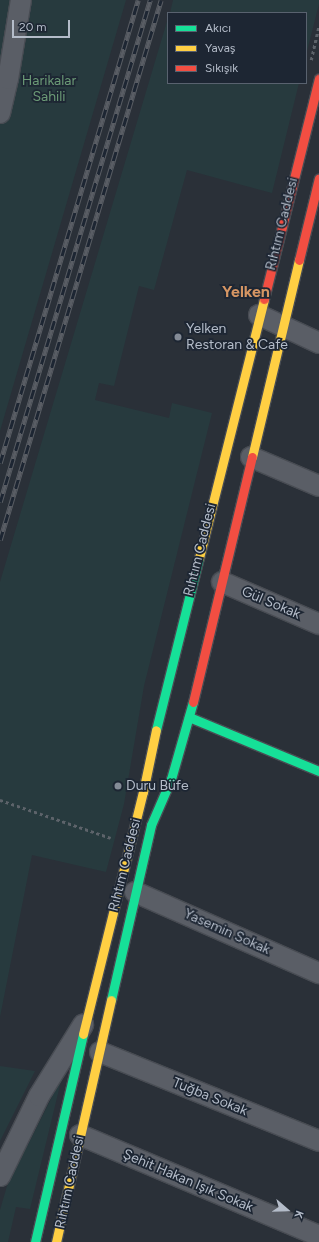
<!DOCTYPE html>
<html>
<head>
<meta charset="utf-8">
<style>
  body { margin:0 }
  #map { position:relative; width:319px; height:1242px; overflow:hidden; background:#2a3038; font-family:Figtree,sans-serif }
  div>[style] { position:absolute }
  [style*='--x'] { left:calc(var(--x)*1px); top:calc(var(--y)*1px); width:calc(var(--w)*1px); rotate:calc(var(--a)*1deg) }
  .green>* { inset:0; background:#273a3e }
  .path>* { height:2.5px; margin-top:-1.25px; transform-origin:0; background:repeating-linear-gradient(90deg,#5d636a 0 3px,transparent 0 6px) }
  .roads { filter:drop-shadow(1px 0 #484c53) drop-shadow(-1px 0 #484c53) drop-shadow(0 1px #484c53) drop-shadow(0 -1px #484c53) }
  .street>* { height:20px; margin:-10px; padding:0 10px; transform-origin:10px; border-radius:10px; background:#5a5e66 }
  .fast>* { height:9px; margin:-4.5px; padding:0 4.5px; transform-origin:4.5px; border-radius:4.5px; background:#16e098 }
  .slow>* { height:9px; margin:-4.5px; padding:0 4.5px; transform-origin:4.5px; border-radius:4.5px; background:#ffcf43 }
  .jam>* { height:9px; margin:-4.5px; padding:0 4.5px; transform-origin:4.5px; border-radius:4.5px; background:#f24e42 }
  .rail>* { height:4.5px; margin-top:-2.25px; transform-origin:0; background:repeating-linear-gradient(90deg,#1d2633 0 9px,#595d64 0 18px); box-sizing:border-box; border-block:1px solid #595d64 }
  .dots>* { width:11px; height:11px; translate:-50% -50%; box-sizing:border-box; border:2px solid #1d2633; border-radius:50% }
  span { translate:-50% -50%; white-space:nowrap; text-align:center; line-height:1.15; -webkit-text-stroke:3.5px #1d2633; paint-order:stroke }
  .park-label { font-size:14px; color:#6b9a76 }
  .street-label { font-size:14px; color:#b4bcc9 }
  .poi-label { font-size:14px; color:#b4bcc9 }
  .left { translate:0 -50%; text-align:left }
  .quarter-label { font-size:16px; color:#d59563; font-weight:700 }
  .legend { position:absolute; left:167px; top:12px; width:140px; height:72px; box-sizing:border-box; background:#1d2633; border:1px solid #59626f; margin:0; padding:5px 7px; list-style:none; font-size:12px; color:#b4bcc9 }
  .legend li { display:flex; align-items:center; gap:8px; height:20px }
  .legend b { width:20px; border:1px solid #59626f }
  .north { position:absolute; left:267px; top:1190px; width:40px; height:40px; -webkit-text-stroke:3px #1d2633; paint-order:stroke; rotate:110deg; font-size:11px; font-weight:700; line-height:16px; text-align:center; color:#b4bcc9 }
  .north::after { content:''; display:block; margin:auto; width:14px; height:18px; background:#b4bcc9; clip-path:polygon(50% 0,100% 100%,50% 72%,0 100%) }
  .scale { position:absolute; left:12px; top:20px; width:58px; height:18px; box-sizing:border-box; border:2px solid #b4bcc9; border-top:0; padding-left:5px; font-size:12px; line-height:14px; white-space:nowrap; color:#b4bcc9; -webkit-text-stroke:3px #1d2633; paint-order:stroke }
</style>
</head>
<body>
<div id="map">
  <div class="green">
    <i style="clip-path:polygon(0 0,126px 0,0 431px)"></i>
    <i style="clip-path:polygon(173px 0,319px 0,319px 4px,306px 55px,306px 13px,170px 13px)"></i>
    <i style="clip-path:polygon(168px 18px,168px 83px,299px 83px,272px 193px,187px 170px,154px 290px,139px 286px,114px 386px,99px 383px,95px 400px,169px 418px,172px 403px,212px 413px,144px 686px,124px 804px,106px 872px,32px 855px,0 1017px,0 582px)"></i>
    <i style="clip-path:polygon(0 1066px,35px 1071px,0 1141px)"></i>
    <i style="clip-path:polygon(62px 1077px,30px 1209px,16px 1207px,8px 1242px,0 1242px,0 1210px,7px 1186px)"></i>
  </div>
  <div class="path">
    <i style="--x:311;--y:60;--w:35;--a:-77"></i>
    <i style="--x:0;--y:800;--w:117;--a:18.9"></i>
  </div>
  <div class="roads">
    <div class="street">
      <i style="--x:0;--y:113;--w:35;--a:-77"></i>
      <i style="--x:8;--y:79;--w:80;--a:-80.7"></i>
      <i style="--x:259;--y:315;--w:66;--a:25"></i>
      <i style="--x:251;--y:457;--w:74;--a:23.1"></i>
      <i style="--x:222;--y:582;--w:106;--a:23.4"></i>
      <i style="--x:135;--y:892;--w:201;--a:23.8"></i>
      <i style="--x:100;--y:1052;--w:236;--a:22.1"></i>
      <i style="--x:80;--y:1135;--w:259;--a:22.9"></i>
      <i style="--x:0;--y:1176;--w:89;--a:-64"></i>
      <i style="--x:39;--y:1096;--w:84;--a:-58.2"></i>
    </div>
    <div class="fast">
      <i style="--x:189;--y:717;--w:141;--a:22.6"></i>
      <i style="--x:156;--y:730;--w:177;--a:-76"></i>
      <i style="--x:111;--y:1000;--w:180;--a:-77.1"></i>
      <i style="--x:151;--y:825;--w:50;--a:-66.5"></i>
      <i style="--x:171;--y:779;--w:80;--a:-74.1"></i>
      <i style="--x:35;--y:1242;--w:213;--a:-77"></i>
    </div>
    <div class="slow">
      <i style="--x:252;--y:457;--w:203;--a:-76.6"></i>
      <i style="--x:199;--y:558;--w:267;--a:-75.9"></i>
      <i style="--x:83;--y:1034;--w:249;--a:-76.1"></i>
      <i style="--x:143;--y:792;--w:63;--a:-78.2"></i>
      <i style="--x:56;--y:1242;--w:248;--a:-77.2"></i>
    </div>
    <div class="jam">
      <i style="--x:299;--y:260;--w:84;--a:-76.3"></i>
      <i style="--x:264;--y:299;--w:227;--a:-76"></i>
      <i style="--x:193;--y:702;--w:252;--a:-76.5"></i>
    </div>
  </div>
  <div class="rail">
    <i style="--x:0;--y:463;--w:483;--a:-73.4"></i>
    <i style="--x:0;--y:502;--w:524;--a:-73.36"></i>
    <i style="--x:0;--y:540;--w:563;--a:-73.4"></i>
  </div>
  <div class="dots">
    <i style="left:178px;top:337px;background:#848b96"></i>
    <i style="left:118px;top:786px;background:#848b96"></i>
  </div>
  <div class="park-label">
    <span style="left:49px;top:89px">Harikalar<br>Sahili</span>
  </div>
  <div class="street-label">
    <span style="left:282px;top:224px;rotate:-76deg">Rıhtım Caddesi</span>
    <span style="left:200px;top:550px;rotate:-76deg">Rıhtım Caddesi</span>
    <span style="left:271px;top:603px;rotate:23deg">Gül Sokak</span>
    <span style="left:125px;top:865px;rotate:-76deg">Rıhtım Caddesi</span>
    <span style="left:227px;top:932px;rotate:24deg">Yasemin Sokak</span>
    <span style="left:210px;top:1097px;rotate:22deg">Tuğba Sokak</span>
    <span style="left:188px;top:1181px;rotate:23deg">Şehit Hakan Işık Sokak</span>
    <span style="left:70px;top:1182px;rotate:-78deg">Rıhtım Caddesi</span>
  </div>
  <div class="poi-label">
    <span class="left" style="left:186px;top:337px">Yelken<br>Restoran &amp; Cafe</span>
    <span class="left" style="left:126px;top:786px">Duru Büfe</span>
  </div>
  <div class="quarter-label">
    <span style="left:246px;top:292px">Yelken</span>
  </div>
  <ul class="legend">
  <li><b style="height:5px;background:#16e098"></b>Akıcı</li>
  <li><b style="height:5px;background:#ffcf43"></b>Yavaş</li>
  <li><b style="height:5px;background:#f24e42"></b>Sıkışık</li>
  </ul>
  <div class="north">K</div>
  <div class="scale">20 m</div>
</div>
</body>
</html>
